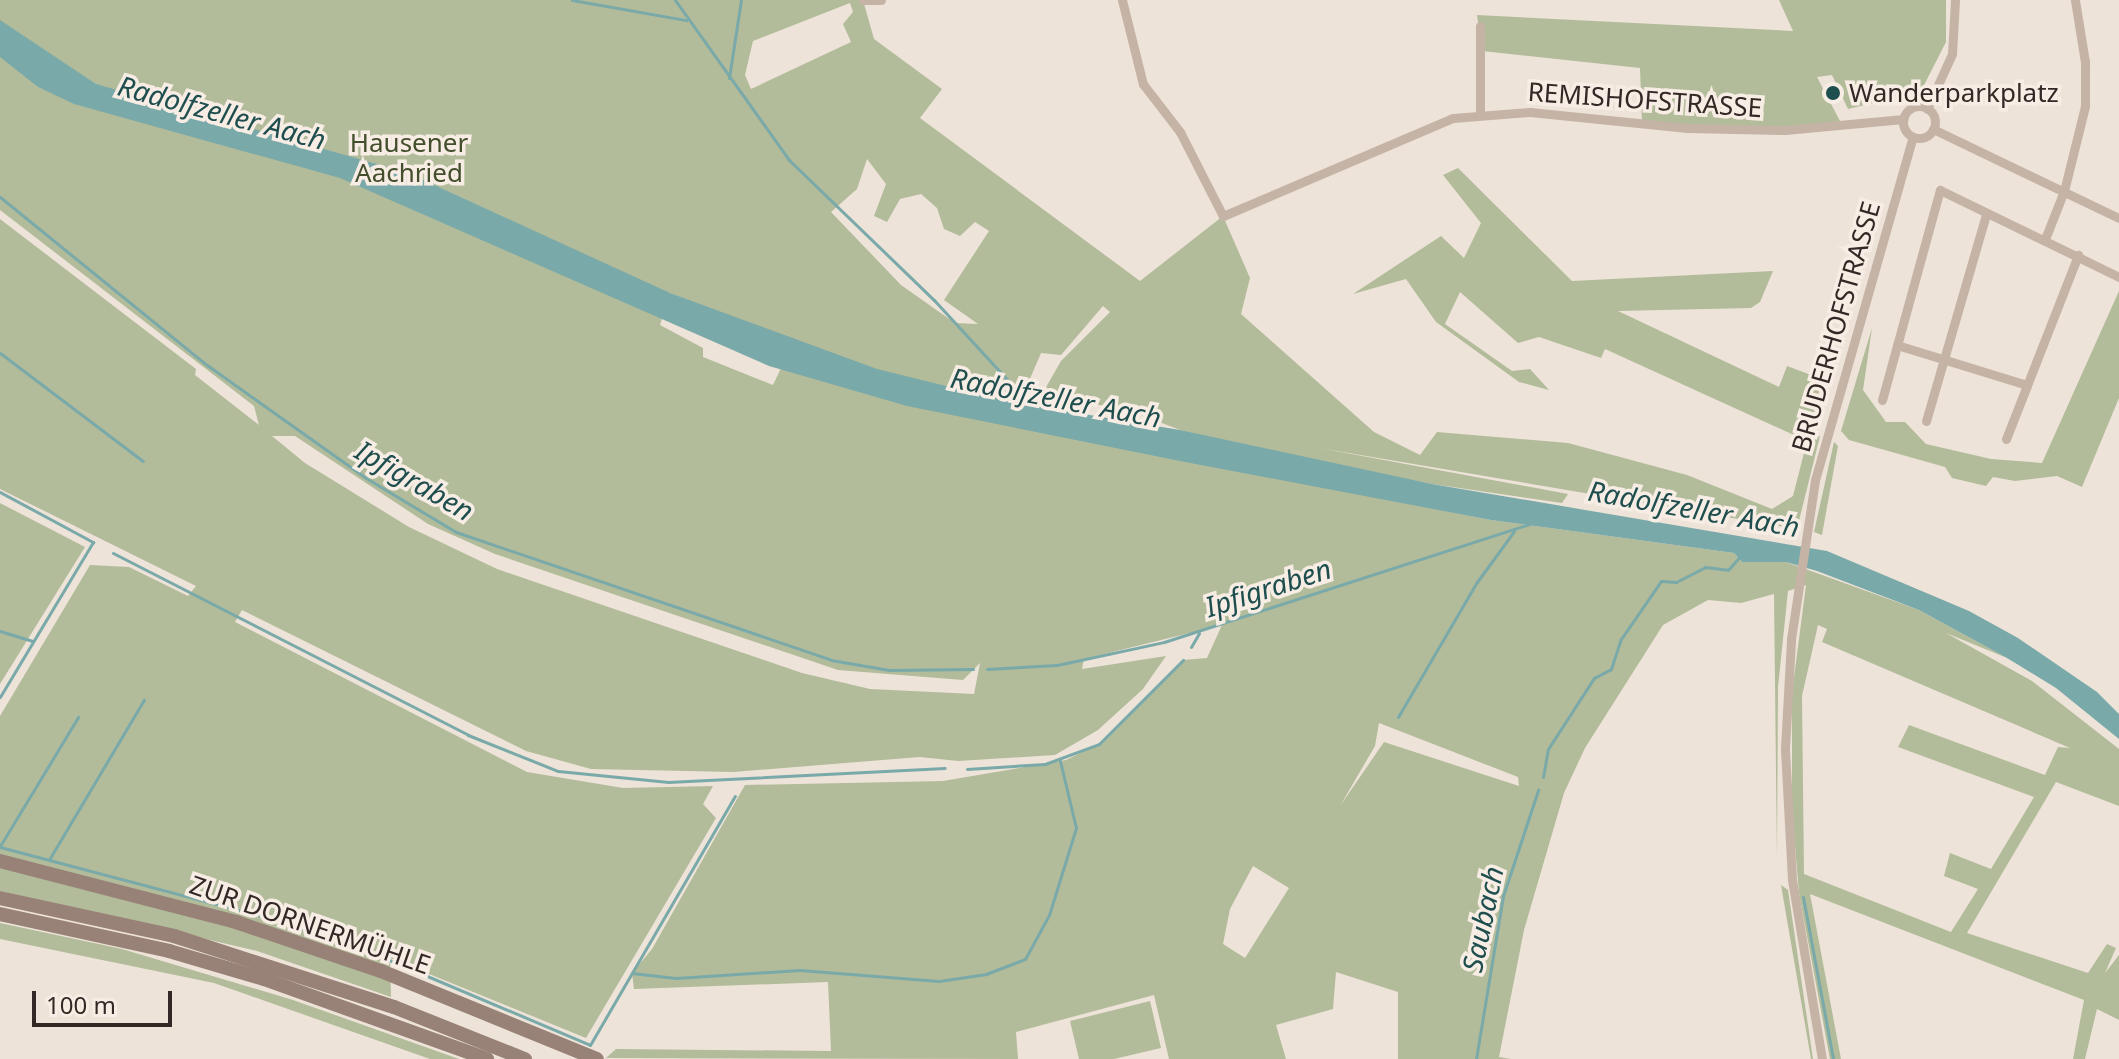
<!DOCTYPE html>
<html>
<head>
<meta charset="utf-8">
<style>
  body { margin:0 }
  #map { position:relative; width:2119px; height:1059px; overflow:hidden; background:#eee3d8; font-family:"Noto Sans",sans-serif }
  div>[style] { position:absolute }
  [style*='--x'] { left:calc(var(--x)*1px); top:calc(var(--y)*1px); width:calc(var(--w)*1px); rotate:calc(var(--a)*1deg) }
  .green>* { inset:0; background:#b2bc9a }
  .water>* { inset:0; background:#7aa9a9 }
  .stream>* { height:3px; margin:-1.5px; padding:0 1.5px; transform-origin:1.5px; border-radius:1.5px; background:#7aa9a9 }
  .street>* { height:9px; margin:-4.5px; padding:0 4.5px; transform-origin:4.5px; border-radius:4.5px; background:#c5b3a6 }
  .street>.ring { margin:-4.5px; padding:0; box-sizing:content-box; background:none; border:9px solid #c5b3a6; border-radius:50% }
  .secondary>* { height:14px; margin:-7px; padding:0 7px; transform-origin:7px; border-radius:7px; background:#988277 }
  .dots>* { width:22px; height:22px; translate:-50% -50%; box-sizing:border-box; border:4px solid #f7ede4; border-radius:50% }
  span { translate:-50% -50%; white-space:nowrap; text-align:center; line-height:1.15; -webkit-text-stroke:7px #f7ede4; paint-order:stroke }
  .poi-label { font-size:26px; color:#322926 }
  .left { translate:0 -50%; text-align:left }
  .street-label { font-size:26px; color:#322926 }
  .park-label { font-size:26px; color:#434e2c }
  .water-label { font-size:28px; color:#1f4e4f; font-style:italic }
  .scale { position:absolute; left:32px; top:991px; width:140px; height:36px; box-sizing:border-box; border:4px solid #322926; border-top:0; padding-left:10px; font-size:24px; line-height:28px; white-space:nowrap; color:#322926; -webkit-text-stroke:6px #f7ede4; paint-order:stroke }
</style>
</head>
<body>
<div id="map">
  <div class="green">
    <i style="clip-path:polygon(evenodd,0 0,863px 0,874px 39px,942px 89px,920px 118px,1140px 281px,1223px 216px,1250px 278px,1241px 314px,1374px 432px,1420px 455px,1437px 432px,1568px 443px,1687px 475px,1772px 509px,1793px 496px,1807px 441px,1605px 349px,1601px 358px,1539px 337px,1518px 343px,1460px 292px,1445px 324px,1512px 371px,1530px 369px,1549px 390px,1519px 382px,1436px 322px,1406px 279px,1353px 294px,1441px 236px,1464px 258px,1481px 223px,1443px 175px,1458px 168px,1572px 281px,1773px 271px,1760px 302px,1751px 308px,1618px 311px,1779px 387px,1787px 366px,1822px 379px,1807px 440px,1820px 436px,1797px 529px,1319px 448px,1568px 494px,1562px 503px,1432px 484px,1253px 449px,1180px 430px,1126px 409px,1041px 396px,1061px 361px,1110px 312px,1103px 306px,1061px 355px,1041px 353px,1029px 381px,1025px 428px,1491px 520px,1734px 553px,1742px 562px,1786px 562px,1919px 610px,2007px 658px,1946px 633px,2032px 681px,2119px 749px,2119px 806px,2056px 782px,1967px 933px,2088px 973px,2107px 944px,2116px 948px,2105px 973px,2119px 955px,2119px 1020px,2097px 1009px,2085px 1059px,2073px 1059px,2084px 1000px,1810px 894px,1841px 1059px,1830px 1059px,1799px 893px,1792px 809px,1792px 693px,1806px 585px,1788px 591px,1778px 687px,1777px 861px,1774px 594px,1741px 603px,1708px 600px,1663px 625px,1585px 748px,1564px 793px,1524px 930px,1499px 1057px,1511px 1059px,1398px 1059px,1398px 992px,1336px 972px,1333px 1009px,1276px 1025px,1286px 1059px,1169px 1059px,1154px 995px,1016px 1032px,1018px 1059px,606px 1058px,616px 1049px,831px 1051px,828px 982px,634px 989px,632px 973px,652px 949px,745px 785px,943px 781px,1066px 760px,1099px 744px,1183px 660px,1207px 658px,1222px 625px,1084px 659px,1082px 669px,1166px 656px,1143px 689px,1098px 730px,1055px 755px,958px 761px,920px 757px,733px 772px,591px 769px,526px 751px,242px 610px,235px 622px,527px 772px,623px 788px,713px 786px,703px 804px,716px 818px,586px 1038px,390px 958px,391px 997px,257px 951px,0 891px,0 716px,90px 565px,129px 567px,188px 596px,196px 586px,0 489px,0 219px,196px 369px,195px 375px,259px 425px,254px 406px,0 210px,0 0,850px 3px,853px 12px,843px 24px,851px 42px,751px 89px,745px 75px,753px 41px,850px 3px,0 0,867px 159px,886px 184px,874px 216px,887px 222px,900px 199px,921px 194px,937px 208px,944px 229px,960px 236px,975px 222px,989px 231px,944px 300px,978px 324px,955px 323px,901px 285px,831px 212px,857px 189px,867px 159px,0 0,670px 293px,793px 343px,773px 385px,703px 357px,703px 348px,660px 325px,670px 293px,0 0,272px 436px,295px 436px,428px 524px,495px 554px,838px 670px,963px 680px,980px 663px,974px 694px,870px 689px,802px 673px,497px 569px,409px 527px,305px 463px,272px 436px,0 0,1818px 625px,1827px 629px,1822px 642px,2070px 748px,2058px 747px,2045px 775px,1909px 725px,1898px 747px,2034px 797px,1991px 869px,1950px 853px,1944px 876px,1978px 889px,1951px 932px,1804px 874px,1802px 696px,1818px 625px,0 0,1379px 723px,1518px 777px,1519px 786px,1384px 742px,1340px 806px,1375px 746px,1379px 723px,0 0,1253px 866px,1289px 888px,1245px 958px,1223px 944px,1230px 909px,1253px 866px)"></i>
    <i style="clip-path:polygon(1779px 0,1946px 0,1946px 42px,1921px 91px,1886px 100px,1848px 109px,1832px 75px,1817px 77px,1841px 123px,1785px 130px,1642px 124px,1640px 68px,1482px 51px,1477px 15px,1793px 31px)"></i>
    <i style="clip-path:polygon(2119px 291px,2119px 398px,2082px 487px,2057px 476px,2015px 481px,1993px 477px,1986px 486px,1952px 478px,1945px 467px,1849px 440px,1841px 431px,1872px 328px,1863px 390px,1886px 422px,1905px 422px,1926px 444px,1991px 459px,2042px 463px)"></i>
    <i style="clip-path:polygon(1834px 442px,1838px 446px,1822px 535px,1814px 532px)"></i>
    <i style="clip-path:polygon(0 503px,85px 547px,0 684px)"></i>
    <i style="clip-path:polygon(1781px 885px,1788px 890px,1813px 1059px,1811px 1059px)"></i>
    <i style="clip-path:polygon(0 923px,122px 949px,293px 1000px,459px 1059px,430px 1059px,214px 983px,0 939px)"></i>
    <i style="clip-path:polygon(1150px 1001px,1161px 1048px,1114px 1059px,1079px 1059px,1070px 1021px)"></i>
  </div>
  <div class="water">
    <i style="clip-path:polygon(0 20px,96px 84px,408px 173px,670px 293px,877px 369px,1011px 402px,1180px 430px,1432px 484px,1827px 551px,1969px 611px,2018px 638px,2097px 692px,2119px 714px,2119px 739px,2056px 688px,2007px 658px,1919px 610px,1817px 571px,1786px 562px,1742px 562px,1734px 553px,1491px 520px,1185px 462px,907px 406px,769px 366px,340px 178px,74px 104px,38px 87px,0 57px)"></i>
  </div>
  <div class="stream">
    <i style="--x:572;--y:0;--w:116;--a:10"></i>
    <i style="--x:675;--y:0;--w:196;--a:54.5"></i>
    <i style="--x:789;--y:160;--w:202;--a:44"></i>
    <i style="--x:934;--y:300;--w:120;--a:47.4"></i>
    <i style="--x:1015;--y:388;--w:22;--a:63"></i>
    <i style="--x:729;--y:78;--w:79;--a:-81.3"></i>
    <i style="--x:0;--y:197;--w:267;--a:39.1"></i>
    <i style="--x:207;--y:365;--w:195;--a:35.4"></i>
    <i style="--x:366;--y:478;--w:105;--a:31"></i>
    <i style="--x:456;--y:532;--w:396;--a:18.8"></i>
    <i style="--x:831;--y:660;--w:59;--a:9.8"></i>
    <i style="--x:889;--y:670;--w:84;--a:-0.7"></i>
    <i style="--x:0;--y:353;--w:179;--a:37.1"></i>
    <i style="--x:0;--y:492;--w:106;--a:28.3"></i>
    <i style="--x:93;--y:542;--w:181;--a:121"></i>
    <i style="--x:113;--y:553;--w:399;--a:27.1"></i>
    <i style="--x:468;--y:735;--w:97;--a:21.8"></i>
    <i style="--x:558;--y:771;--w:111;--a:5.7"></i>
    <i style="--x:668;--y:782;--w:277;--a:-2.9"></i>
    <i style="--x:0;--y:631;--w:34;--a:17"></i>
    <i style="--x:1191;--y:647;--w:16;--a:-60"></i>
    <i style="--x:987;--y:669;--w:70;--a:-3.3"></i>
    <i style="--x:1057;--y:665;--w:109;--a:-12.1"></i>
    <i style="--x:1164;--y:642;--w:388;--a:-17.9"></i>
    <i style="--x:1398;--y:717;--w:156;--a:-59.7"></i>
    <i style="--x:1477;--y:582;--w:63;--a:-54"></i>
    <i style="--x:967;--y:769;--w:78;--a:-3.7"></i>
    <i style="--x:1045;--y:764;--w:58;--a:-20.3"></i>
    <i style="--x:1099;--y:744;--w:119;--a:-45"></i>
    <i style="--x:1543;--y:777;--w:28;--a:-80"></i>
    <i style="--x:1548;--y:749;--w:85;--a:-57.1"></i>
    <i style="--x:1594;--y:678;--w:19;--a:-28"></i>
    <i style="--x:1611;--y:669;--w:32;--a:-72"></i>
    <i style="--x:1621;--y:639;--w:70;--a:-55.4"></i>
    <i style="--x:1661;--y:581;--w:15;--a:4"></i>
    <i style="--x:1676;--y:582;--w:33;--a:-27"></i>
    <i style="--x:1705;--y:567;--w:23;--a:7"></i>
    <i style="--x:1728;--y:570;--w:18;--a:-49"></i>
    <i style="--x:0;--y:846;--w:151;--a:-58.8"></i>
    <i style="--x:0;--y:847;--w:286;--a:14.8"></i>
    <i style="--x:277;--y:920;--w:96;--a:18.8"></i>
    <i style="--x:368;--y:951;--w:241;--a:22.9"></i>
    <i style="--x:590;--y:1045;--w:288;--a:-59.8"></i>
    <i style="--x:50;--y:858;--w:184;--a:-59.3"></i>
    <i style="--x:1803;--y:897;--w:165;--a:79.5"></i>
    <i style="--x:632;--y:973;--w:44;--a:6.5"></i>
    <i style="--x:676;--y:978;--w:124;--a:-3.7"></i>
    <i style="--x:800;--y:970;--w:139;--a:4.5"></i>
    <i style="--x:939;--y:981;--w:48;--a:-8.5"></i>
    <i style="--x:986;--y:974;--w:42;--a:-21"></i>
    <i style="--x:1025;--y:959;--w:50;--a:-61.4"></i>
    <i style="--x:1049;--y:915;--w:91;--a:-72.8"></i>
    <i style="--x:1076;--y:828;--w:69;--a:-103.4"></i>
    <i style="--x:1476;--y:1059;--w:165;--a:-80.6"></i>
    <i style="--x:1503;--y:896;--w:112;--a:-71.7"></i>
  </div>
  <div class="street">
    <i style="--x:863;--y:0;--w:18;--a:0"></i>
    <i style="--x:1122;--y:0;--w:87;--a:76"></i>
    <i style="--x:1143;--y:84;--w:61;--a:52.4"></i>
    <i style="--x:1180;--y:132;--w:94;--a:62.9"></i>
    <i style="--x:1223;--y:216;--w:250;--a:-23.1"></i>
    <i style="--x:1453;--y:118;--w:77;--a:-4.5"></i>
    <i style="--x:1530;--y:112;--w:158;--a:5.8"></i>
    <i style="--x:1687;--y:128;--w:98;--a:1.2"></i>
    <i style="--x:1785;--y:130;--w:119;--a:-5.3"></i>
    <i style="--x:1480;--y:26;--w:89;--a:90"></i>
    <i class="ring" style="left:1903px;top:106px;width:23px;height:23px"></i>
    <i style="--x:1927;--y:109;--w:60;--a:-65.6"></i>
    <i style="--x:1952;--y:54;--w:54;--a:-86.8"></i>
    <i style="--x:1933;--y:129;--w:206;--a:25.6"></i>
    <i style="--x:2045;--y:239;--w:52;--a:-68.4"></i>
    <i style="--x:2064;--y:191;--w:88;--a:-76.1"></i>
    <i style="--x:2085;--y:106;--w:44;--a:-90"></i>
    <i style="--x:2085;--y:62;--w:63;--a:-99.2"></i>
    <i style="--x:1897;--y:345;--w:136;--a:17.1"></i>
    <i style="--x:1882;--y:400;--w:218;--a:-74.6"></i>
    <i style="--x:1940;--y:190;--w:199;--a:25.9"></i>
    <i style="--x:1926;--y:421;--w:216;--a:-73.8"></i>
    <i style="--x:2006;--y:439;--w:198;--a:-68.6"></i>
    <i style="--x:1822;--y:1059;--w:182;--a:-99.5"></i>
    <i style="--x:1792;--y:879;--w:131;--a:-93.1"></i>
    <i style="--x:1785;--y:748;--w:109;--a:-86.8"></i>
    <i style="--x:1791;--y:639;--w:161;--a:-81.4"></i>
    <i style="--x:1815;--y:480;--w:357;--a:-74.1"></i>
  </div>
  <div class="secondary">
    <i style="--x:0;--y:861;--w:244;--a:14.5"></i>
    <i style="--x:236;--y:922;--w:153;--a:18.7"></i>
    <i style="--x:381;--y:971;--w:233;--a:22.2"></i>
    <i style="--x:0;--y:898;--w:178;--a:12.3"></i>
    <i style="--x:174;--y:936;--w:231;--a:17.9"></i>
    <i style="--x:394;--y:1007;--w:141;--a:21.7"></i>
    <i style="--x:0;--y:914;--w:173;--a:12.3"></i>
    <i style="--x:169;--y:951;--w:99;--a:16.4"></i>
    <i style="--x:264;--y:979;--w:237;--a:19.7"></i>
  </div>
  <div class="dots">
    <i style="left:1833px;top:93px;background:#1f4e4f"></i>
  </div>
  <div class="poi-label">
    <span class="left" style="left:1849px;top:93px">Wanderparkplatz</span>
  </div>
  <div class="street-label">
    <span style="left:1645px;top:100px;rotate:4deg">REMISHOFSTRASSE</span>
    <span style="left:1836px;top:327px;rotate:-74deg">BRUDERHOFSTRASSE</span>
    <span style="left:310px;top:925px;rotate:19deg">ZUR DORNERMÜHLE</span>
  </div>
  <div class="park-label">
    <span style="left:409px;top:158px">Hausener<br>Aachried</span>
  </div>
  <div class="water-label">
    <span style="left:222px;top:112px;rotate:15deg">Radolfzeller Aach</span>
    <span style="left:1056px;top:397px;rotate:11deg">Radolfzeller Aach</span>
    <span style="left:415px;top:480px;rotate:30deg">Ipfigraben</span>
    <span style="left:1694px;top:508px;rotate:10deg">Radolfzeller Aach</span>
    <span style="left:1268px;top:587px;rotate:-18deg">Ipfigraben</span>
    <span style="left:1482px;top:919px;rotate:-78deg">Saubach</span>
  </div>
  <div class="scale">100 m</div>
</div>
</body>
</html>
